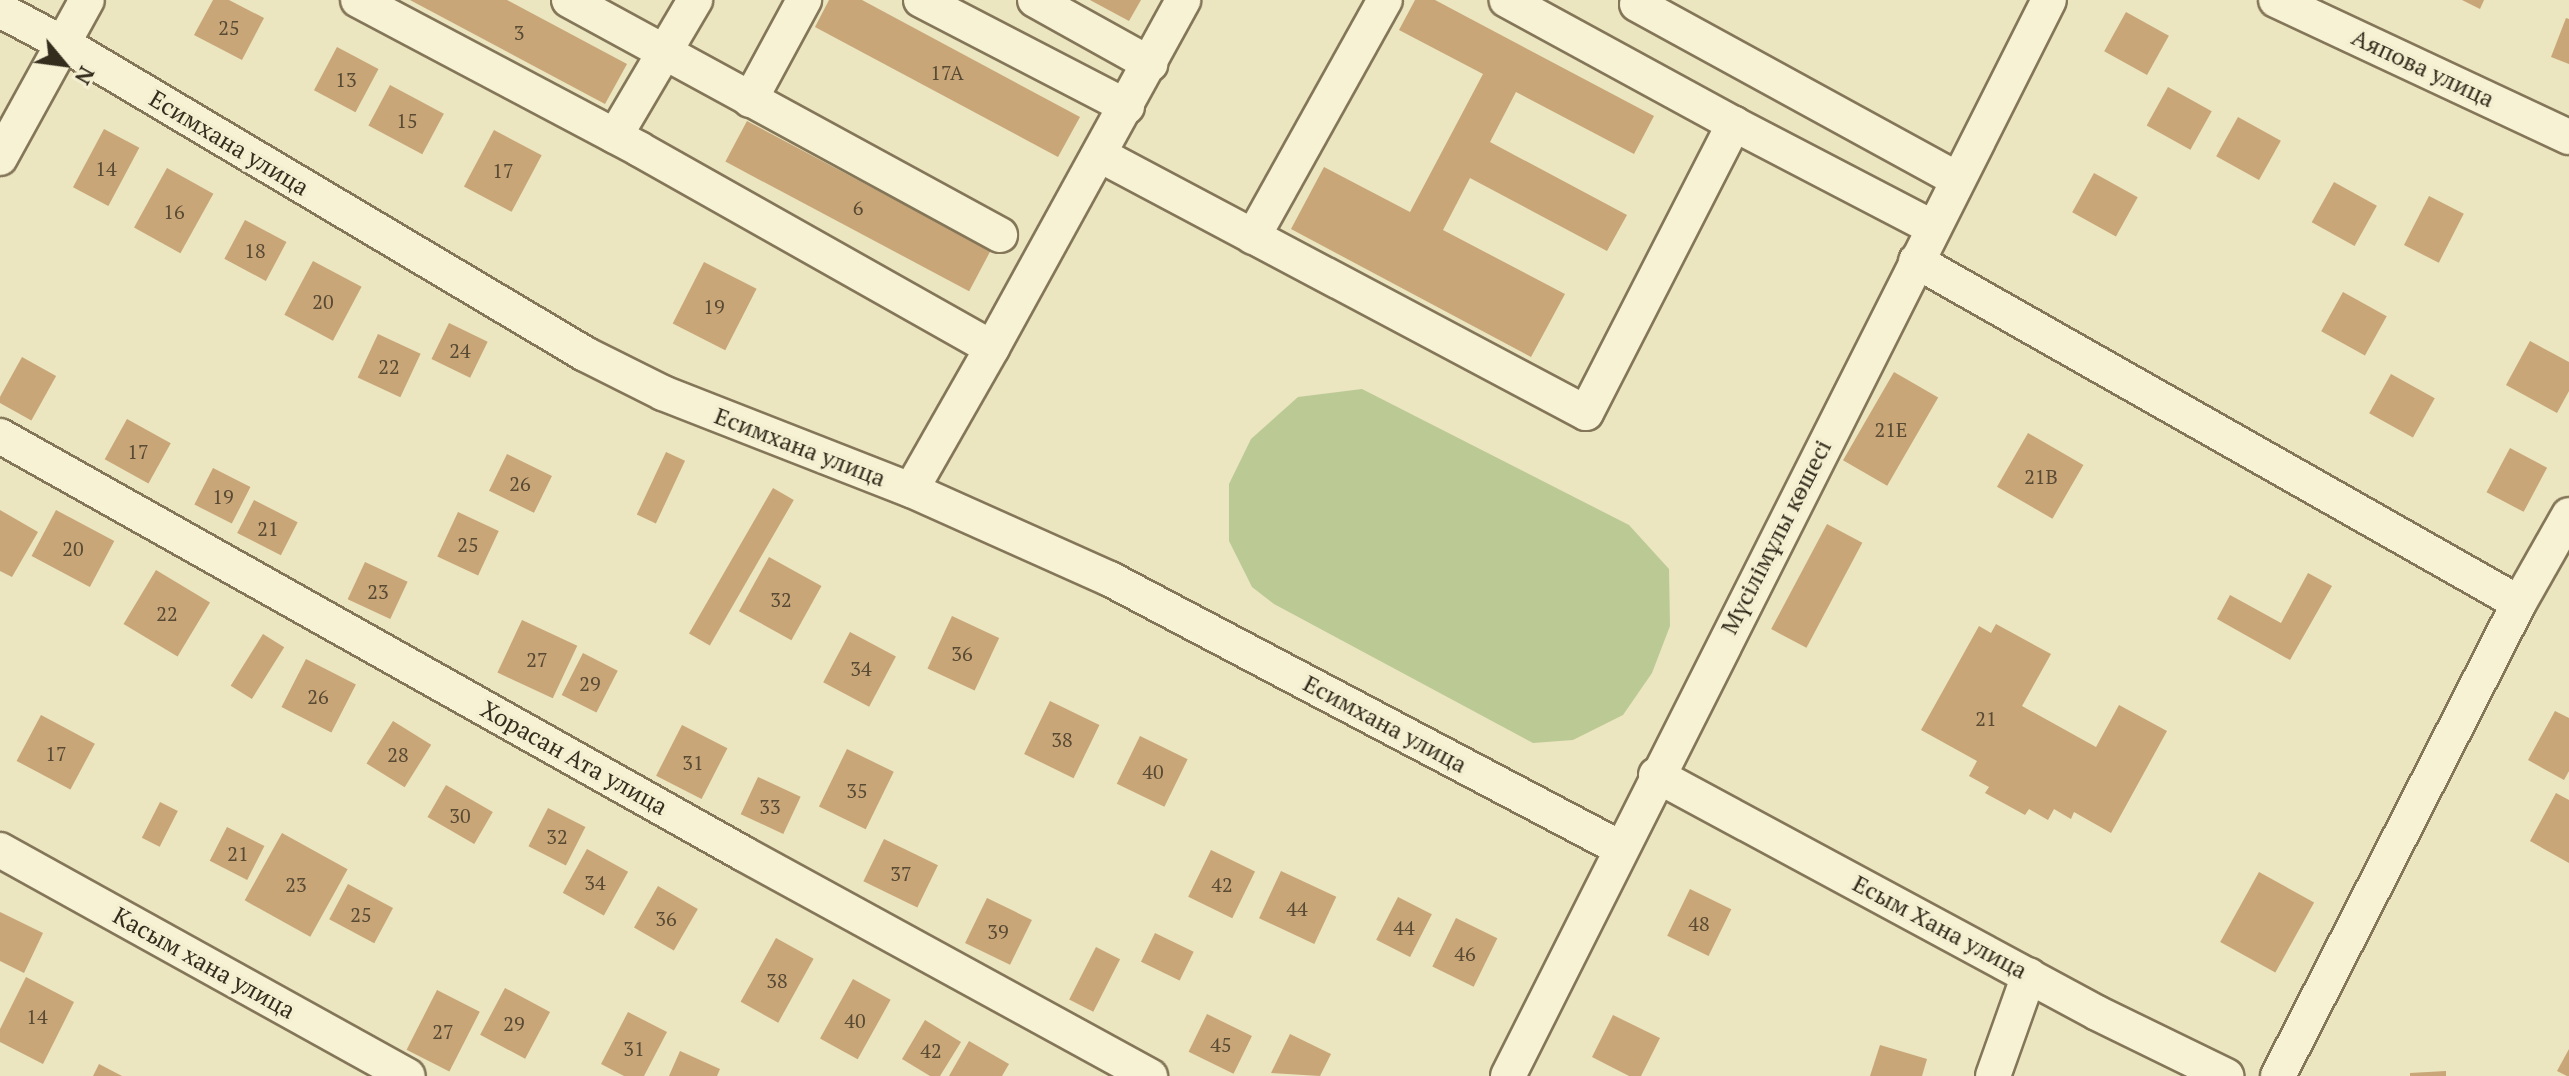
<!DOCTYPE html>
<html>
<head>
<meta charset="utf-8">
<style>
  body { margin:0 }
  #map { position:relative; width:2569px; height:1076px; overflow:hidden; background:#ebe5c0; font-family:"PT Serif",serif }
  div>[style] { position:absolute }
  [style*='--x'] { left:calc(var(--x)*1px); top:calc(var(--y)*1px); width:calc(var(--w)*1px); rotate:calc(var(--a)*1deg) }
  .green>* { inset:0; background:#bbc995 }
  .building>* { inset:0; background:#c8a678; transform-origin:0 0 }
  .roads { filter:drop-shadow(2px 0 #847659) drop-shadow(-2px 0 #847659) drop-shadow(0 2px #847659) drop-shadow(0 -2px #847659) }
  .minor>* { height:34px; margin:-17px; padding:0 17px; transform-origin:17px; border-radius:17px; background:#f7f2d3 }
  span { translate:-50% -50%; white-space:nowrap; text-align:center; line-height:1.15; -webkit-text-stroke:7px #f3efd0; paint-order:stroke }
  .number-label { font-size:20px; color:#594a34 }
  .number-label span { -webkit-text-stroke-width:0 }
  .street-label { font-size:24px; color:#342c1d }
  .north { position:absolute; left:24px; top:24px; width:80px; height:80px; -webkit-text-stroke:6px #f3efd0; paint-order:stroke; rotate:119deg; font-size:22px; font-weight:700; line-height:32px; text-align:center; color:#342c1d }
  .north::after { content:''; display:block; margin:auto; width:28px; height:36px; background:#342c1d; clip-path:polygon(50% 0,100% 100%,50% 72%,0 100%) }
</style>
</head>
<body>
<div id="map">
  <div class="green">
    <i style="clip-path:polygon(1362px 389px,1629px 525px,1669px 569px,1670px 626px,1652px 673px,1623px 715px,1573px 740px,1533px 743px,1274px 604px,1252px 587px,1229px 541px,1229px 484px,1251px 439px,1298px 397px)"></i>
  </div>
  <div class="building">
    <i style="clip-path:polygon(213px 0,229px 0,264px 18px,242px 60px,194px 35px)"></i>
    <i style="clip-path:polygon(410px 0,507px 0,627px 64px,605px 104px)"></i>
    <i style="clip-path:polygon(829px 0,862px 0,1080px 117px,1058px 157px,815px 27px)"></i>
    <i style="clip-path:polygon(1090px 0,1141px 0,1129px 21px)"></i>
    <i style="clip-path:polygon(1415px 0,1435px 0,1654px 116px,1634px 154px,1516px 92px,1490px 142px,1627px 215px,1607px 251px,1470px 178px,1443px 230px,1565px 294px,1531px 357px,1291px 229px,1324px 167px,1410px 212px,1483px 74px,1399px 30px)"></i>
    <i style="clip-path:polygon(2462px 0,2484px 0,2480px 9px)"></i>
    <i style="left:2126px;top:12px;width:49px;height:45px;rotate:29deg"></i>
    <i style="clip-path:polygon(2566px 18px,2569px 19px,2569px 64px,2551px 57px)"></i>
    <i style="left:337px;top:47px;width:47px;height:49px;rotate:28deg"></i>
    <i style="left:390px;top:85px;width:61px;height:46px;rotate:28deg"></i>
    <i style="left:2168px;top:87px;width:50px;height:44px;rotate:29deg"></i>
    <i style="left:2238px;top:117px;width:49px;height:45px;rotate:29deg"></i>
    <i style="left:747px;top:121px;width:276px;height:46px;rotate:28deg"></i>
    <i style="left:104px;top:129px;width:40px;height:66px;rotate:28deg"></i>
    <i style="left:494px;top:130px;width:54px;height:64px;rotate:28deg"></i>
    <i style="left:167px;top:168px;width:53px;height:68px;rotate:29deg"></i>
    <i style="left:2094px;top:173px;width:50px;height:45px;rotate:29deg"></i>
    <i style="left:2334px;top:182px;width:49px;height:46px;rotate:29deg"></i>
    <i style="left:2429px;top:196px;width:39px;height:55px;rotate:27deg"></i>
    <i style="left:245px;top:220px;width:47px;height:44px;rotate:28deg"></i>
    <i style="left:313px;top:261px;width:55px;height:61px;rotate:28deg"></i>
    <i style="left:704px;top:262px;width:59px;height:69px;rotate:27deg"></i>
    <i style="left:2343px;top:292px;width:50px;height:45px;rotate:29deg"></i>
    <i style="left:449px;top:323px;width:43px;height:40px;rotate:26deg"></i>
    <i style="left:378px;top:334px;width:47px;height:48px;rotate:25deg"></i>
    <i style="clip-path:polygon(2530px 341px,2569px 362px,2569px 391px,2557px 413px,2506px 385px)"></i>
    <i style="left:22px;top:357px;width:39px;height:51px;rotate:29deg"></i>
    <i style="left:1894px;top:372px;width:51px;height:102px;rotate:30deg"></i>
    <i style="left:2391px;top:374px;width:50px;height:45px;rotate:29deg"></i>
    <i style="left:127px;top:419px;width:50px;height:46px;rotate:29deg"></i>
    <i style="left:2028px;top:433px;width:64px;height:62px;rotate:30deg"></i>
    <i style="left:2510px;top:448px;width:42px;height:50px;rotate:28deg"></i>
    <i style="left:666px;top:452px;width:21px;height:69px;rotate:25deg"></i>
    <i style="left:507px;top:454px;width:50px;height:41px;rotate:26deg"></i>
    <i style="left:213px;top:468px;width:42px;height:41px;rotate:27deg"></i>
    <i style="left:773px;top:488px;width:24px;height:168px;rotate:30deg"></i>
    <i style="left:254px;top:500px;width:49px;height:37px;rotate:27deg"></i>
    <i style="clip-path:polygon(0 510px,38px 532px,12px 577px,0 571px)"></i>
    <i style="left:56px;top:510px;width:66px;height:52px;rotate:28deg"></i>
    <i style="left:458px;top:512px;width:45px;height:49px;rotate:25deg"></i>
    <i style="left:1827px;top:524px;width:40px;height:119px;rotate:28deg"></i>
    <i style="left:769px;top:557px;width:60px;height:62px;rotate:29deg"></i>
    <i style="left:365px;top:562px;width:47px;height:41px;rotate:25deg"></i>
    <i style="left:156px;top:570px;width:63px;height:63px;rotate:31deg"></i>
    <i style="clip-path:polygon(2308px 573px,2332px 586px,2290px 660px,2217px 619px,2230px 595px,2281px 623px)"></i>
    <i style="left:952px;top:616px;width:52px;height:58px;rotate:25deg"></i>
    <i style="left:522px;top:620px;width:61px;height:58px;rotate:25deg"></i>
    <i style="clip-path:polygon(1996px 624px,2051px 654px,2022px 706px,2096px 747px,2119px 705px,2167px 731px,2111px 833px,2074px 812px,2071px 819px,2054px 809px,2048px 820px,2029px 809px,2025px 815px,1985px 793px,1989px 787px,1969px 776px,1977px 761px,1921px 730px,1979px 626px,1991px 633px)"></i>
    <i style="left:850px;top:632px;width:52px;height:57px;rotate:28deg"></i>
    <i style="left:263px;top:634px;width:25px;height:61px;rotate:32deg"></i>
    <i style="left:583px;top:653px;width:39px;height:47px;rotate:27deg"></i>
    <i style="left:306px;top:659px;width:56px;height:54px;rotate:27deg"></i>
    <i style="left:1050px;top:701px;width:55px;height:59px;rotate:26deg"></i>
    <i style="clip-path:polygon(2555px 711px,2569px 718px,2569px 771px,2564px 780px,2528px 760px)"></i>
    <i style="left:41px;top:715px;width:61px;height:52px;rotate:28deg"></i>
    <i style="left:393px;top:721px;width:45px;height:50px;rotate:32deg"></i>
    <i style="left:682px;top:725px;width:51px;height:57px;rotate:27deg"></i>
    <i style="left:1140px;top:736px;width:53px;height:53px;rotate:26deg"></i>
    <i style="left:847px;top:749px;width:52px;height:64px;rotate:26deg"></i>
    <i style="left:758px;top:777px;width:47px;height:41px;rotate:25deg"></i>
    <i style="left:446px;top:785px;width:54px;height:37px;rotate:30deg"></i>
    <i style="clip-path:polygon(2556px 793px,2569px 800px,2569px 863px,2530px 841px)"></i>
    <i style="left:160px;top:802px;width:20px;height:40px;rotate:27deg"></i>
    <i style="left:548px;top:808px;width:42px;height:43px;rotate:27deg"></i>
    <i style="left:227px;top:827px;width:42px;height:38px;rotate:27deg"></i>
    <i style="left:282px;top:833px;width:75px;height:77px;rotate:29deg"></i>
    <i style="left:884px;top:839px;width:60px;height:47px;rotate:26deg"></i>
    <i style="left:587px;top:849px;width:47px;height:50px;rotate:29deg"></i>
    <i style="left:1211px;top:850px;width:49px;height:52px;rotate:26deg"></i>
    <i style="left:1281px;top:871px;width:61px;height:52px;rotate:25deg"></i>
    <i style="left:2259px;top:872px;width:63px;height:80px;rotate:29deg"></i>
    <i style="left:348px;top:884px;width:51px;height:40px;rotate:28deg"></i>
    <i style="left:658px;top:886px;width:46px;height:48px;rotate:30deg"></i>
    <i style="left:1690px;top:889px;width:46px;height:52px;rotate:26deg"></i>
    <i style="left:1398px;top:897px;width:38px;height:48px;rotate:27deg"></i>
    <i style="left:987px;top:898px;width:50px;height:50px;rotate:26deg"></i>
    <i style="clip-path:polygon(0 912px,43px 933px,24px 973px,0 961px)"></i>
    <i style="left:1456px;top:918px;width:46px;height:54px;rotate:26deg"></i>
    <i style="left:1155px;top:933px;width:43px;height:32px;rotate:26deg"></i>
    <i style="left:776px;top:938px;width:43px;height:73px;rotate:29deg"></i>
    <i style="left:1096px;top:947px;width:27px;height:59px;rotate:27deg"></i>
    <i style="clip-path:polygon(26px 977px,74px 1002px,43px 1064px,0 1042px,0 1029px)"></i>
    <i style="left:853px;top:979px;width:43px;height:68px;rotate:29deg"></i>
    <i style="left:505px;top:988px;width:51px;height:53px;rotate:28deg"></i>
    <i style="left:437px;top:990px;width:48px;height:67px;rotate:27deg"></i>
    <i style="clip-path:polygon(628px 1012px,667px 1032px,644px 1076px,624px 1076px,601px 1064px)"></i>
    <i style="left:1207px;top:1014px;width:50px;height:42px;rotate:26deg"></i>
    <i style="clip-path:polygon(1613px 1015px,1660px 1038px,1641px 1076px,1629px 1076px,1592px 1057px)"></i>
    <i style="clip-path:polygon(925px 1020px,961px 1042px,940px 1076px,930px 1076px,902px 1059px)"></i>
    <i style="clip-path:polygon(1290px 1034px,1331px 1054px,1320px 1076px,1271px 1073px)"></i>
    <i style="clip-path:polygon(969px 1041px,1009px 1064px,1002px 1076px,949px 1076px)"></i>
    <i style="clip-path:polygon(1880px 1045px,1927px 1059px,1922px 1076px,1870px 1076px)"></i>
    <i style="clip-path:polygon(2569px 1049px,2569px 1076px,2567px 1076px,2557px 1071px)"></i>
    <i style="clip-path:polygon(680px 1051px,720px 1069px,717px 1076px,669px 1076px)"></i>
    <i style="clip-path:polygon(99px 1064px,122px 1076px,93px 1076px)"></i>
    <i style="clip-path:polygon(2446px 1071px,2446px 1076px,2410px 1076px,2410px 1073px)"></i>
  </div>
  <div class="roads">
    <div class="minor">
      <i style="--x:358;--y:0;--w:318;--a:27.9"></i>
      <i style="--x:639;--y:149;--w:405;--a:29.4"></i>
      <i style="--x:992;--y:348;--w:163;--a:119.7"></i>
      <i style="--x:569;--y:0;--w:491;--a:28.6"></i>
      <i style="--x:921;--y:0;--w:232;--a:27.4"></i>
      <i style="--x:1035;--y:0;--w:132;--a:29.1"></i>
      <i style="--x:2276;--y:0;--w:323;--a:25.1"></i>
      <i style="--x:1637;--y:4;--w:365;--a:28.7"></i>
      <i style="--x:0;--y:10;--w:72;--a:28"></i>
      <i style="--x:64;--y:44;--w:606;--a:30.75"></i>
      <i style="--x:585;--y:354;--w:87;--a:26.6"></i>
      <i style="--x:663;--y:393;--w:266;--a:21.4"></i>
      <i style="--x:911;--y:490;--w:218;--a:24.1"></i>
      <i style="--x:1110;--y:579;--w:577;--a:27.81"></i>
      <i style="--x:750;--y:100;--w:114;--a:-61.6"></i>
      <i style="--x:1734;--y:124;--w:223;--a:27.5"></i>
      <i style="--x:615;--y:136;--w:158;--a:-59.5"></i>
      <i style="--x:1100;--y:155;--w:550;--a:27.96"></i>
      <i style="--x:1586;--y:413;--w:325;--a:-62.9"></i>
      <i style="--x:1734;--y:124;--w:259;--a:-151.4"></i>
      <i style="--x:0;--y:158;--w:180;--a:-61.2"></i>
      <i style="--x:1253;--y:237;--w:271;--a:-60.9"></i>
      <i style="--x:1916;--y:261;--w:693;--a:29.56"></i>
      <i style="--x:992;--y:348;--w:397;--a:-61.2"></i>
      <i style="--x:0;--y:436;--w:853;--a:29.33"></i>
      <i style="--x:744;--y:854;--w:463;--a:28.7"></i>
      <i style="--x:1656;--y:775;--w:501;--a:28.35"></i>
      <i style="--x:2097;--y:1013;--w:144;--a:26"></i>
      <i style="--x:0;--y:850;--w:466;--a:29"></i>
      <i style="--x:1508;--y:1076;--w:1204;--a:-63.31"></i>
      <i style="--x:1993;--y:1076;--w:107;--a:-70.4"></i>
      <i style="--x:2278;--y:1076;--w:531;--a:-63"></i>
      <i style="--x:2519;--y:603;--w:101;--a:-60.4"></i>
    </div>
  </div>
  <div class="number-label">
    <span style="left:229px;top:27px">25</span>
    <span style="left:519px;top:32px">3</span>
    <span style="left:947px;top:72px">17А</span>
    <span style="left:346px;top:79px">13</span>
    <span style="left:407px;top:120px">15</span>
    <span style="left:106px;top:168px">14</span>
    <span style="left:503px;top:170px">17</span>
    <span style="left:858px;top:207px">6</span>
    <span style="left:174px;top:211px">16</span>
    <span style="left:255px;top:250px">18</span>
    <span style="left:323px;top:301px">20</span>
    <span style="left:714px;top:306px">19</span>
    <span style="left:460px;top:350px">24</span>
    <span style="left:389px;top:366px">22</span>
    <span style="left:1891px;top:429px">21Е</span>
    <span style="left:138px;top:451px">17</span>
    <span style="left:2041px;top:476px">21В</span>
    <span style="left:520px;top:483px">26</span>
    <span style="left:223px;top:496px">19</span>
    <span style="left:268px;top:528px">21</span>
    <span style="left:468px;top:544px">25</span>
    <span style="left:73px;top:548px">20</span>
    <span style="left:378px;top:591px">23</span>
    <span style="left:781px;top:599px">32</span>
    <span style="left:167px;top:613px">22</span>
    <span style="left:962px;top:653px">36</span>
    <span style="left:537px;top:659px">27</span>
    <span style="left:861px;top:668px">34</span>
    <span style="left:590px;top:683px">29</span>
    <span style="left:318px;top:696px">26</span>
    <span style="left:1986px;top:718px">21</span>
    <span style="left:1062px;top:739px">38</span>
    <span style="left:56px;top:753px">17</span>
    <span style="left:398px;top:754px">28</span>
    <span style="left:693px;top:762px">31</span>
    <span style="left:1153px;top:771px">40</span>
    <span style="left:857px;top:790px">35</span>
    <span style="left:770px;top:806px">33</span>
    <span style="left:460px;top:815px">30</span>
    <span style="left:557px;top:836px">32</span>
    <span style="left:238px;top:853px">21</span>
    <span style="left:901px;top:873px">37</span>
    <span style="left:595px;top:882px">34</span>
    <span style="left:296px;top:884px">23</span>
    <span style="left:1222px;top:884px">42</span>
    <span style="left:1297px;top:908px">44</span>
    <span style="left:361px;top:914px">25</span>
    <span style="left:666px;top:918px">36</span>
    <span style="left:1699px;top:923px">48</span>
    <span style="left:1404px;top:927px">44</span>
    <span style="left:998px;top:931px">39</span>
    <span style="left:1465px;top:953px">46</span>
    <span style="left:777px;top:980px">38</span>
    <span style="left:37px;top:1016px">14</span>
    <span style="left:855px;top:1020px">40</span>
    <span style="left:514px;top:1023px">29</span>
    <span style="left:443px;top:1031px">27</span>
    <span style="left:1221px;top:1044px">45</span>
    <span style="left:634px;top:1048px">31</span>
    <span style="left:931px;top:1050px">42</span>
  </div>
  <div class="street-label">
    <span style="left:2423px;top:68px;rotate:25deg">Аяпова улица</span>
    <span style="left:229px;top:143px;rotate:31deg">Есимхана улица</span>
    <span style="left:800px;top:447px;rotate:21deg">Есимхана улица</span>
    <span style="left:1776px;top:537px;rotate:-63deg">Мүсілімұлы көшесі</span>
    <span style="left:1385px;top:724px;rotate:28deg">Есимхана улица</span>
    <span style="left:574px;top:758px;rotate:29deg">Хорасан Ата улица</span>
    <span style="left:1940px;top:927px;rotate:28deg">Есым Хана улица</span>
    <span style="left:204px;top:963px;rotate:29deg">Касым хана улица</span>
  </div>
  <div class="north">N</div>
</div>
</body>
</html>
